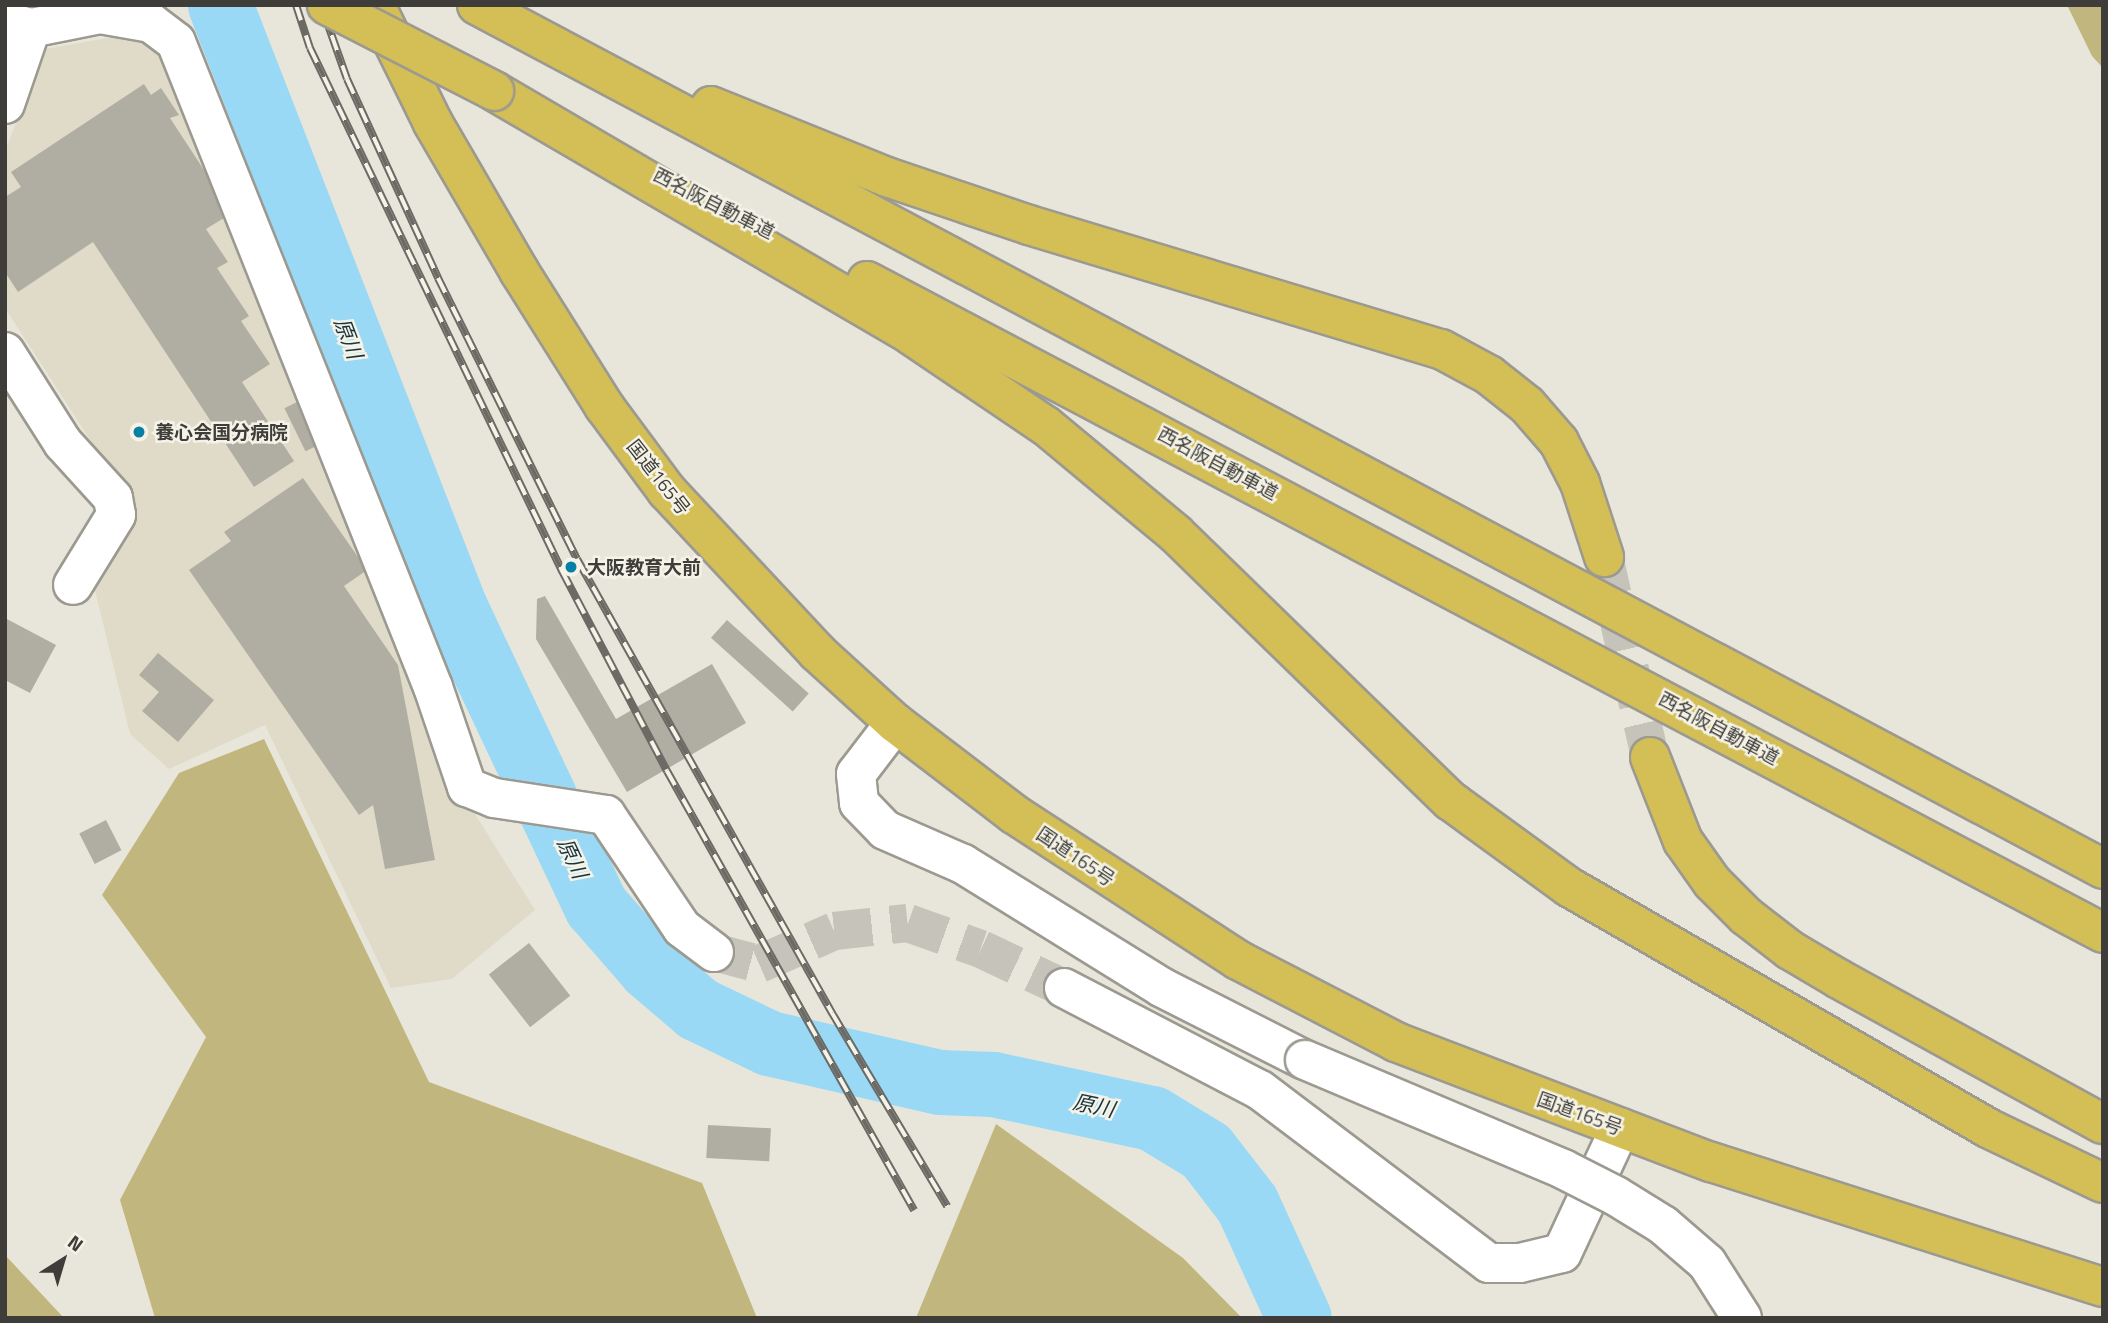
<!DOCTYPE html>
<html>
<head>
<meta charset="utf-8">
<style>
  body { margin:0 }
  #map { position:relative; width:2108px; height:1323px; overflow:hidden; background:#e8e6da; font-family:"Titillium Web","Noto Sans JP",sans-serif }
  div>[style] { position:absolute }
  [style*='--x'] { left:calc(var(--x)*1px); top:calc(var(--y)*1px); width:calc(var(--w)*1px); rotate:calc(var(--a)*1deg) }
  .built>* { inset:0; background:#dfdbc8 }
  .forest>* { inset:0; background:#c1b67e }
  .river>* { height:65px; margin:-32.5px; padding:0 32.5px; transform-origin:32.5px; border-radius:32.5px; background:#99d9f5 }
  .building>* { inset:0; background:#b0aea3; transform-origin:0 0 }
  .minor-tunnel>* { height:38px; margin-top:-19px; transform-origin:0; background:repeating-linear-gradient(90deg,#c6c4ba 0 38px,transparent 0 57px) }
  .highway-tunnel>* { height:38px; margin-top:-19px; transform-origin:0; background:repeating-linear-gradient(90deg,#c6c4ba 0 38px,transparent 0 57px) }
  .roads { filter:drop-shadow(2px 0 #9c9a90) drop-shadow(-2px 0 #9c9a90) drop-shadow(0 2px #9c9a90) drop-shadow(0 -2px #9c9a90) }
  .minor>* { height:38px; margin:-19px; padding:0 19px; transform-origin:19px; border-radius:19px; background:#fff }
  .highway>* { height:38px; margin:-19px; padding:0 19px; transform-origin:19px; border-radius:19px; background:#d4bf56 }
  .rail>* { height:8px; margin-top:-4px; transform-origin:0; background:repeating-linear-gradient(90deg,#f5f3e7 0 16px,#6c6a64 0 32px); box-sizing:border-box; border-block:2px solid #6c6a64 }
  .bridges { filter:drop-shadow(2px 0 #9c9a90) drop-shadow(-2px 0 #9c9a90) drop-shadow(0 2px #9c9a90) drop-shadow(0 -2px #9c9a90) }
  .minor-bridge>* { height:38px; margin:-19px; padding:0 19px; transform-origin:19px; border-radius:19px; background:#fff }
  .highway-bridge>* { height:38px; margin:-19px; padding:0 19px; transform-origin:19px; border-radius:19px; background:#d4bf56 }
  .dots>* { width:19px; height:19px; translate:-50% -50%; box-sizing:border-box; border:4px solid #f5f3e7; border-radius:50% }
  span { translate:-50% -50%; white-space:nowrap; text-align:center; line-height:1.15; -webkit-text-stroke:5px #f5f3e7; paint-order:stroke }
  .street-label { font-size:19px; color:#3e3d39 }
  .poi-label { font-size:19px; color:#3e3d39; font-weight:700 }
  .left { translate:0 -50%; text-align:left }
  .water-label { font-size:21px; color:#173541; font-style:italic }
  .frame { position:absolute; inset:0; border:7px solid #3e3d39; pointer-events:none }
  .north { position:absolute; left:28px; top:1225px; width:70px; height:70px; -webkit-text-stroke:5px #f5f3e7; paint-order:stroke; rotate:37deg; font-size:19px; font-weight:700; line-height:28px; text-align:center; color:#3e3d39 }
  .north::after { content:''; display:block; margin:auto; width:24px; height:32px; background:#3e3d39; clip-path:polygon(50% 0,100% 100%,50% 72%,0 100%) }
</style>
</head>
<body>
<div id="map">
  <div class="built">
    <i style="clip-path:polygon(124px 35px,159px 51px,450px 774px,535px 910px,452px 979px,391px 988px,265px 725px,169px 769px,130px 734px,92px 578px,129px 500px,5px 308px,5px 151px,45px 49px)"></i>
  </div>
  <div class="forest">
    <i style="clip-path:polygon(2067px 5px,2103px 5px,2103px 68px,2092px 56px)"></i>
    <i style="clip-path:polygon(264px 739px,429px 1082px,702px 1183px,757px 1318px,155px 1318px,120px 1200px,206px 1037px,102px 895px,179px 773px)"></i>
    <i style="clip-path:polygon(996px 1124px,1183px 1258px,1242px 1318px,916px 1318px)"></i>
    <i style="clip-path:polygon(5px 1255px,63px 1317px,63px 1318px,5px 1318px)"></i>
  </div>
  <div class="river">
    <i style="--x:220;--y:5;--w:647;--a:68.71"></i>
    <i style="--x:455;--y:608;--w:330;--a:64.7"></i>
    <i style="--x:596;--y:906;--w:82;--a:48.9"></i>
    <i style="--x:650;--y:968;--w:63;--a:40.5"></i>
    <i style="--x:698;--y:1009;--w:79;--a:25.6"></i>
    <i style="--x:769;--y:1043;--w:174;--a:12.9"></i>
    <i style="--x:939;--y:1082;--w:54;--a:2.1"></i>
    <i style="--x:993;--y:1084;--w:163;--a:12.1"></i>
    <i style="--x:1152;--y:1118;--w:63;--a:31.4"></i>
    <i style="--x:1206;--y:1151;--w:67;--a:52.3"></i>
    <i style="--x:1247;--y:1204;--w:125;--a:65.5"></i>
  </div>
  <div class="building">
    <i style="clip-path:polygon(144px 84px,151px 95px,161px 88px,179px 115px,170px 118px,232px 213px,206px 229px,228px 262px,217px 268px,249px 316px,241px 321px,270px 364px,242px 382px,294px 461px,254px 487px,93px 242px,18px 292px,5px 272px,5px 197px,21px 187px,11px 172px)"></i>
    <i style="left:297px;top:402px;width:48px;height:14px;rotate:64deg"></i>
    <i style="clip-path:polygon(303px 478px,367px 570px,344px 586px,398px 665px,435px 860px,385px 869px,373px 805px,359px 815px,189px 570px,231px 541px,224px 532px)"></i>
    <i style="clip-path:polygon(545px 596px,616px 719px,712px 664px,746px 723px,627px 792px,536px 639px,537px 599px)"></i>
    <i style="clip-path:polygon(5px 618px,56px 645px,30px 693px,5px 680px)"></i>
    <i style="left:727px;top:620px;width:110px;height:24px;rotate:42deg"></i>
    <i style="clip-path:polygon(158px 653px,214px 700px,178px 742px,142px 711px,159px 692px,139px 675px)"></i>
    <i style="left:106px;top:820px;width:34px;height:30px;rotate:63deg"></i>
    <i style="left:529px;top:943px;width:67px;height:51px;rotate:52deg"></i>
    <i style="left:708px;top:1125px;width:63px;height:33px;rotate:3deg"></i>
  </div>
  <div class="minor-tunnel">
    <i style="--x:714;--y:952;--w:47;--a:14.9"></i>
    <i style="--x:759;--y:964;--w:82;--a:-23.7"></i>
    <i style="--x:834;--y:931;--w:74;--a:-6.2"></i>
    <i style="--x:908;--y:923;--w:77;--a:19.6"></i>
    <i style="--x:981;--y:949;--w:92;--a:25.2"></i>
  </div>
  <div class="highway-tunnel">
    <i style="--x:1604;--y:557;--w:205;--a:77"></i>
  </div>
  <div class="roads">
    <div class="minor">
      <i style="--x:5;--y:21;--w:27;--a:15"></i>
      <i style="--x:31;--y:28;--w:70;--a:-11.5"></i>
      <i style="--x:100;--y:14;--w:52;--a:10"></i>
      <i style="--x:151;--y:23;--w:31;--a:37"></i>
      <i style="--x:176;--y:42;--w:694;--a:68.28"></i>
      <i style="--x:433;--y:687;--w:106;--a:71.2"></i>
      <i style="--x:467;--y:787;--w:29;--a:22"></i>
      <i style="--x:494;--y:798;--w:113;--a:8.6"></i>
      <i style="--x:606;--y:815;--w:136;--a:56.1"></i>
      <i style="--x:682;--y:928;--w:40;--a:37"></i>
      <i style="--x:5;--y:104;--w:80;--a:-71.1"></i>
      <i style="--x:5;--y:352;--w:108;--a:57.5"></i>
      <i style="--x:63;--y:443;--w:74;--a:47.7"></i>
      <i style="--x:113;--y:498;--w:17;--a:80"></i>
      <i style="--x:116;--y:515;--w:82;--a:121.6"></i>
      <i style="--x:895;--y:723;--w:64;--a:127.4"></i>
      <i style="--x:856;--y:774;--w:29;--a:84"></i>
      <i style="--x:859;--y:803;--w:37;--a:46"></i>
      <i style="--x:885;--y:830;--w:85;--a:23.6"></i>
      <i style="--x:963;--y:864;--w:233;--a:31.8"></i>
      <i style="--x:1161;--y:987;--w:161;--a:26.9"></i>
      <i style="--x:1064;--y:988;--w:221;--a:27.5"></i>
      <i style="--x:1260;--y:1090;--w:287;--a:37.1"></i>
      <i style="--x:1489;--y:1263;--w:31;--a:0"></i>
      <i style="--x:1520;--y:1263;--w:43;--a:-13.4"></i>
      <i style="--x:1562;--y:1253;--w:138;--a:-65.1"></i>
    </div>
    <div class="highway">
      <i style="--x:375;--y:5;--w:131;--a:63.8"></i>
      <i style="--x:433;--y:123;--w:171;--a:59.8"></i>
      <i style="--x:519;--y:271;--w:160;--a:57.8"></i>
      <i style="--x:604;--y:406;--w:106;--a:53.5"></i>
      <i style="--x:667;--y:491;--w:220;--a:47"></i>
      <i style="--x:817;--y:652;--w:105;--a:42.3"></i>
      <i style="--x:895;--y:723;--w:150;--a:37.4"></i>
      <i style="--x:1014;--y:814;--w:267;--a:33.1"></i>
      <i style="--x:1238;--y:960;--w:178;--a:27.4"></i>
      <i style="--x:1396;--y:1042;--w:337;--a:20.9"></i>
      <i style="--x:1711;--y:1162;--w:411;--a:17.7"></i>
      <i style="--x:477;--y:5;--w:1841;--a:27.98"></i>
      <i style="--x:494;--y:91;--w:483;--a:30.3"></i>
      <i style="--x:911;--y:335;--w:163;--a:34"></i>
      <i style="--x:1046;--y:426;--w:169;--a:39.7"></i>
      <i style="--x:1176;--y:534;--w:383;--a:44.2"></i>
      <i style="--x:1451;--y:801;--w:146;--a:36.1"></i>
      <i style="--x:1569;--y:887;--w:483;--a:29.9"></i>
      <i style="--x:1988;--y:1128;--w:127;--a:25.6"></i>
      <i style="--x:711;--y:106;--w:190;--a:22"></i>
      <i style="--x:887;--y:177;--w:150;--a:18.7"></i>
      <i style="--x:1029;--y:225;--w:430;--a:16.8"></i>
      <i style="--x:1441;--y:349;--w:55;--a:28.4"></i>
      <i style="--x:1489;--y:375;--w:48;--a:38.3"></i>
      <i style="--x:1527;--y:405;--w:49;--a:49.1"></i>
      <i style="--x:1559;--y:442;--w:46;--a:62.9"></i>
      <i style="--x:1580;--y:483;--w:78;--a:72"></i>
      <i style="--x:867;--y:281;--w:1397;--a:27.81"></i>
      <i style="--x:1650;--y:757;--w:90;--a:68.6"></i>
      <i style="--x:1683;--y:841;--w:50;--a:54.7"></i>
      <i style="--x:1712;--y:882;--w:48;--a:45"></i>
      <i style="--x:1746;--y:916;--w:56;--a:37.7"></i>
      <i style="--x:1790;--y:950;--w:57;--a:30.6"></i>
      <i style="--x:1839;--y:979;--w:301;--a:28.8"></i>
    </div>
  </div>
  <div class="rail">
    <i style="--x:296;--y:5;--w:45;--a:72"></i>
    <i style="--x:310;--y:48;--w:581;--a:64.27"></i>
    <i style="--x:562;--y:571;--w:226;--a:62.3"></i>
    <i style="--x:667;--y:771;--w:504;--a:60.64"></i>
    <i style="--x:321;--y:5;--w:78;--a:70.6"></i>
    <i style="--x:347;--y:79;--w:219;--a:65.4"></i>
    <i style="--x:438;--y:278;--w:313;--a:63.7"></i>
    <i style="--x:577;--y:559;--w:521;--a:60.68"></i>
    <i style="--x:832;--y:1013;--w:225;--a:59.2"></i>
  </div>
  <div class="bridges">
    <div class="minor-bridge">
      <i style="--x:1305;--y:1060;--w:280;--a:22.9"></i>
      <i style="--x:1563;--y:1169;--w:59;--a:27"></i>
      <i style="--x:1616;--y:1196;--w:55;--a:31.7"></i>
      <i style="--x:1663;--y:1225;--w:58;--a:40.8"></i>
      <i style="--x:1707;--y:1263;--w:65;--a:57.5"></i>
    </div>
    <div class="highway-bridge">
      <i style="--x:327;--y:5;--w:188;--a:27.2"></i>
    </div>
  </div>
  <div class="dots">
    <i style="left:139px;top:432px;background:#0581a6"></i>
    <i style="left:571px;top:567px;background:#0581a6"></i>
  </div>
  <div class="street-label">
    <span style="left:714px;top:203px;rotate:27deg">西名阪自動車道</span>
    <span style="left:1218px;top:463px;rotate:28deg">西名阪自動車道</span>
    <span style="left:659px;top:477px;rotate:52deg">国道165号</span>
    <span style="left:1719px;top:728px;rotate:28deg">西名阪自動車道</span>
    <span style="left:1076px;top:856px;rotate:34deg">国道165号</span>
    <span style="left:1580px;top:1113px;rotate:20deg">国道165号</span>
  </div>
  <div class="poi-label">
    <span class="left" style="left:155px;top:432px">養心会国分病院</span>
    <span class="left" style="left:587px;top:567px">大阪教育大前</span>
  </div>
  <div class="water-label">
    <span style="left:349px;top:338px;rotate:69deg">原川</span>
    <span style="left:573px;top:858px;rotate:65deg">原川</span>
    <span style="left:1094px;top:1105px;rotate:12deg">原川</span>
  </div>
  <div class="frame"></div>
  <div class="north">N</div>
</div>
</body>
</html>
